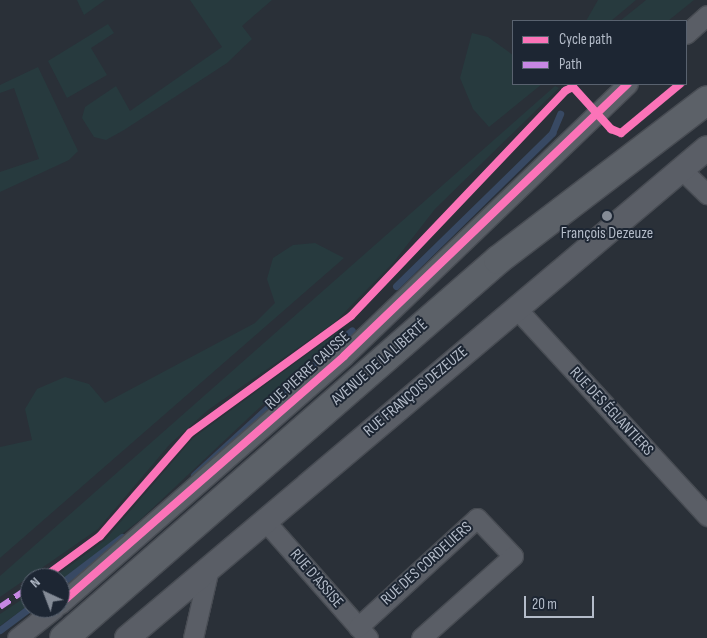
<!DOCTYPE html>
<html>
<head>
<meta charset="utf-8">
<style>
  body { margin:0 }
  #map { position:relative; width:707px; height:638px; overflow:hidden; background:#2a3038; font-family:"Sofia Sans Condensed",sans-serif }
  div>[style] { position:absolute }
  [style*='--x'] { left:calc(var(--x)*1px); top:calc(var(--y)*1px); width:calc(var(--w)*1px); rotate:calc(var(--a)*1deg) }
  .green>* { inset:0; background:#273a3e }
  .stream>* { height:7px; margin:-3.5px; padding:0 3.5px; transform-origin:3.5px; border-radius:3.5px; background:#384963 }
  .roads { filter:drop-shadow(1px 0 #484c53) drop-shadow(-1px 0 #484c53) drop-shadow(0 1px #484c53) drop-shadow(0 -1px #484c53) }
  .minor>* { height:19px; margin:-9.5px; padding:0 9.5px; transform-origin:9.5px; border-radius:9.5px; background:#5a5e66 }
  .tertiary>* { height:24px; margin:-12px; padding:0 12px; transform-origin:12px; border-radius:12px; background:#5a5e66 }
  .primary>* { height:28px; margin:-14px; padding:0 14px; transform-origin:14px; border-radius:14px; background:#5c6168 }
  .quiet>* { height:6px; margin-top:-3px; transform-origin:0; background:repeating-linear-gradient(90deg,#c787e3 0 12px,transparent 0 18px) }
  .cycleway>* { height:8px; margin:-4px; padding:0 4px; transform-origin:4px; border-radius:4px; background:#fb73b8 }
  .dots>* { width:14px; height:14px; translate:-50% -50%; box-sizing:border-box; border:2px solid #1d2633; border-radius:50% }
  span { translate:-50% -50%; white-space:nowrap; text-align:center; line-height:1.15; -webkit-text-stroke:4px #1d2633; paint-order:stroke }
  .poi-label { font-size:16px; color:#b4bcc9 }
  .street-label { font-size:16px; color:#b4bcc9 }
  .legend { position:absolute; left:512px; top:20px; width:175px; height:65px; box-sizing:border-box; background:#1d2633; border:1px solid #59626f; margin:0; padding:6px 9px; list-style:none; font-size:15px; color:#b4bcc9 }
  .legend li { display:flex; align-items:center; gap:10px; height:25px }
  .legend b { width:25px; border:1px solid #59626f }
  .north { position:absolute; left:20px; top:568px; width:50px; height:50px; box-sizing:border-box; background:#1d2633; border:1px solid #59626f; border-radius:50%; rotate:317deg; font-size:14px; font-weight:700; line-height:20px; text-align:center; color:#b4bcc9 }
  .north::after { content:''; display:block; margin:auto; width:18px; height:22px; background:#848b96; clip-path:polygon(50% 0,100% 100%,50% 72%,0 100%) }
  .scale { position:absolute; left:524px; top:596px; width:70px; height:22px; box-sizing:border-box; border:2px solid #b4bcc9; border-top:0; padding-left:6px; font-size:15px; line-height:18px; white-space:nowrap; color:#b4bcc9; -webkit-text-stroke:4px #1d2633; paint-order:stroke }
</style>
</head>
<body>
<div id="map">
  <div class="green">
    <i style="clip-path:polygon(77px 0,105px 0,84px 15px)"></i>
    <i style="clip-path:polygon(190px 0,272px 0,242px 26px,252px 39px,227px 63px,124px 130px,106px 140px,94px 137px,82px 118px,85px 107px,116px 86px,130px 111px,222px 47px)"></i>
    <i style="clip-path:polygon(598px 0,636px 0,611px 21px,586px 21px)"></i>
    <i style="clip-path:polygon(646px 0,694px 0,668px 21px,620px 21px)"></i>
    <i style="clip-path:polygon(108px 24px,114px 33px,91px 48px,107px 75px,67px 98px,48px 61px)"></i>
    <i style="clip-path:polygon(472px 33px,488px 37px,513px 55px,513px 84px,542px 84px,489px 127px,473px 109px,460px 78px)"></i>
    <i style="clip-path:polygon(38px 67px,78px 151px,69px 160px,0 192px,0 172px,39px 159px,14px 88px,0 93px,0 85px)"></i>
    <i style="clip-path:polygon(555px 86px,559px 88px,435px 209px,393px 263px,335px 322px,208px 410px,170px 444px,98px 529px,0 597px,0 576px)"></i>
    <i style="clip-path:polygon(315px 243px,344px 258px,0 558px,0 447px,32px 440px,25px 409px,37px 389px,65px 377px,89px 384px,105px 403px,255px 323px,275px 303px,267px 279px,273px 258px,293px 245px)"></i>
    <i style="clip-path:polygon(346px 326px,140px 520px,60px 582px,53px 578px,105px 540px,193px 438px)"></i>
    <i style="clip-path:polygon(30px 594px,30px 604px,0 626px,0 614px)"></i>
  </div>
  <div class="stream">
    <i style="--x:396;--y:286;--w:219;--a:-44.4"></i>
    <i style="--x:552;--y:133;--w:21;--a:-67"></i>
    <i style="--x:194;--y:475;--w:214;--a:-42.5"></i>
    <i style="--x:60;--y:584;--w:78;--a:-37.2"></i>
    <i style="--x:0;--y:630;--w:38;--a:-37"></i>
  </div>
  <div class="roads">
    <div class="minor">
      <i style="--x:686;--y:34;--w:28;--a:-42"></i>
      <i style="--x:682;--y:170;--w:35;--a:44"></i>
      <i style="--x:515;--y:307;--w:284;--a:47.4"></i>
      <i style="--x:265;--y:521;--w:156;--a:48.6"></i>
      <i style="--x:60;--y:604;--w:377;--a:-41.1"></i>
      <i style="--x:344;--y:356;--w:393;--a:-43.8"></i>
      <i style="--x:358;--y:627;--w:161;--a:-42.5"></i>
      <i style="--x:477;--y:518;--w:52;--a:46.5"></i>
      <i style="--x:513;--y:556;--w:123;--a:138.3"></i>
      <i style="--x:17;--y:638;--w:48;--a:-38.3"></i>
      <i style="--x:193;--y:638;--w:72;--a:-77.1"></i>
    </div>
    <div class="tertiary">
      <i style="--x:127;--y:638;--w:759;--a:-40.19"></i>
    </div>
    <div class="primary">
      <i style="--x:64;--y:638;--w:576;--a:-41.05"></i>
      <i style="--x:498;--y:260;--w:263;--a:-37.4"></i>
    </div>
  </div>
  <div class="quiet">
    <i style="--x:0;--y:607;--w:36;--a:-34"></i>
  </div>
  <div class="cycleway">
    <i style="--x:43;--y:578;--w:71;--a:-36.4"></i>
    <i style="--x:100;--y:536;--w:137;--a:-48.9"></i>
    <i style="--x:190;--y:433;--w:199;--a:-36"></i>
    <i style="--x:351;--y:316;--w:311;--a:-46.4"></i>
    <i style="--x:565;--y:91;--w:9;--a:-27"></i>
    <i style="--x:573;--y:87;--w:57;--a:47.9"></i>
    <i style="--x:611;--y:129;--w:11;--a:22"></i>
    <i style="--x:621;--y:133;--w:77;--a:-39.7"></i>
    <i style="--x:60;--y:604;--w:377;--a:-41.1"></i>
    <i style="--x:344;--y:356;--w:393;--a:-43.8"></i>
  </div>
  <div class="dots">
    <i style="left:607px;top:216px;background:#848b96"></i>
  </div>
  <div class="poi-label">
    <span style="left:607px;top:234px">François Dezeuze</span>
  </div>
  <div class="street-label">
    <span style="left:380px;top:363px;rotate:-41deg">AVENUE DE LA LIBERTÉ</span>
    <span style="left:308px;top:371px;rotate:-42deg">RUE PIERRE CAUSSE</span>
    <span style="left:416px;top:392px;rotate:-40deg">RUE FRANÇOIS DEZEUZE</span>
    <span style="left:611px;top:412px;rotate:47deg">RUE DES ÉGLANTIERS</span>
    <span style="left:427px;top:564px;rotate:-42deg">RUE DES CORDELIERS</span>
    <span style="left:316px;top:579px;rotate:49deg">RUE D'ASSISE</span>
  </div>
  <ul class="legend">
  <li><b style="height:6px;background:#fb73b8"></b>Cycle path</li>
  <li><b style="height:6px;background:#c787e3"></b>Path</li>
  </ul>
  <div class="north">N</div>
  <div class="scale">20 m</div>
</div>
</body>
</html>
